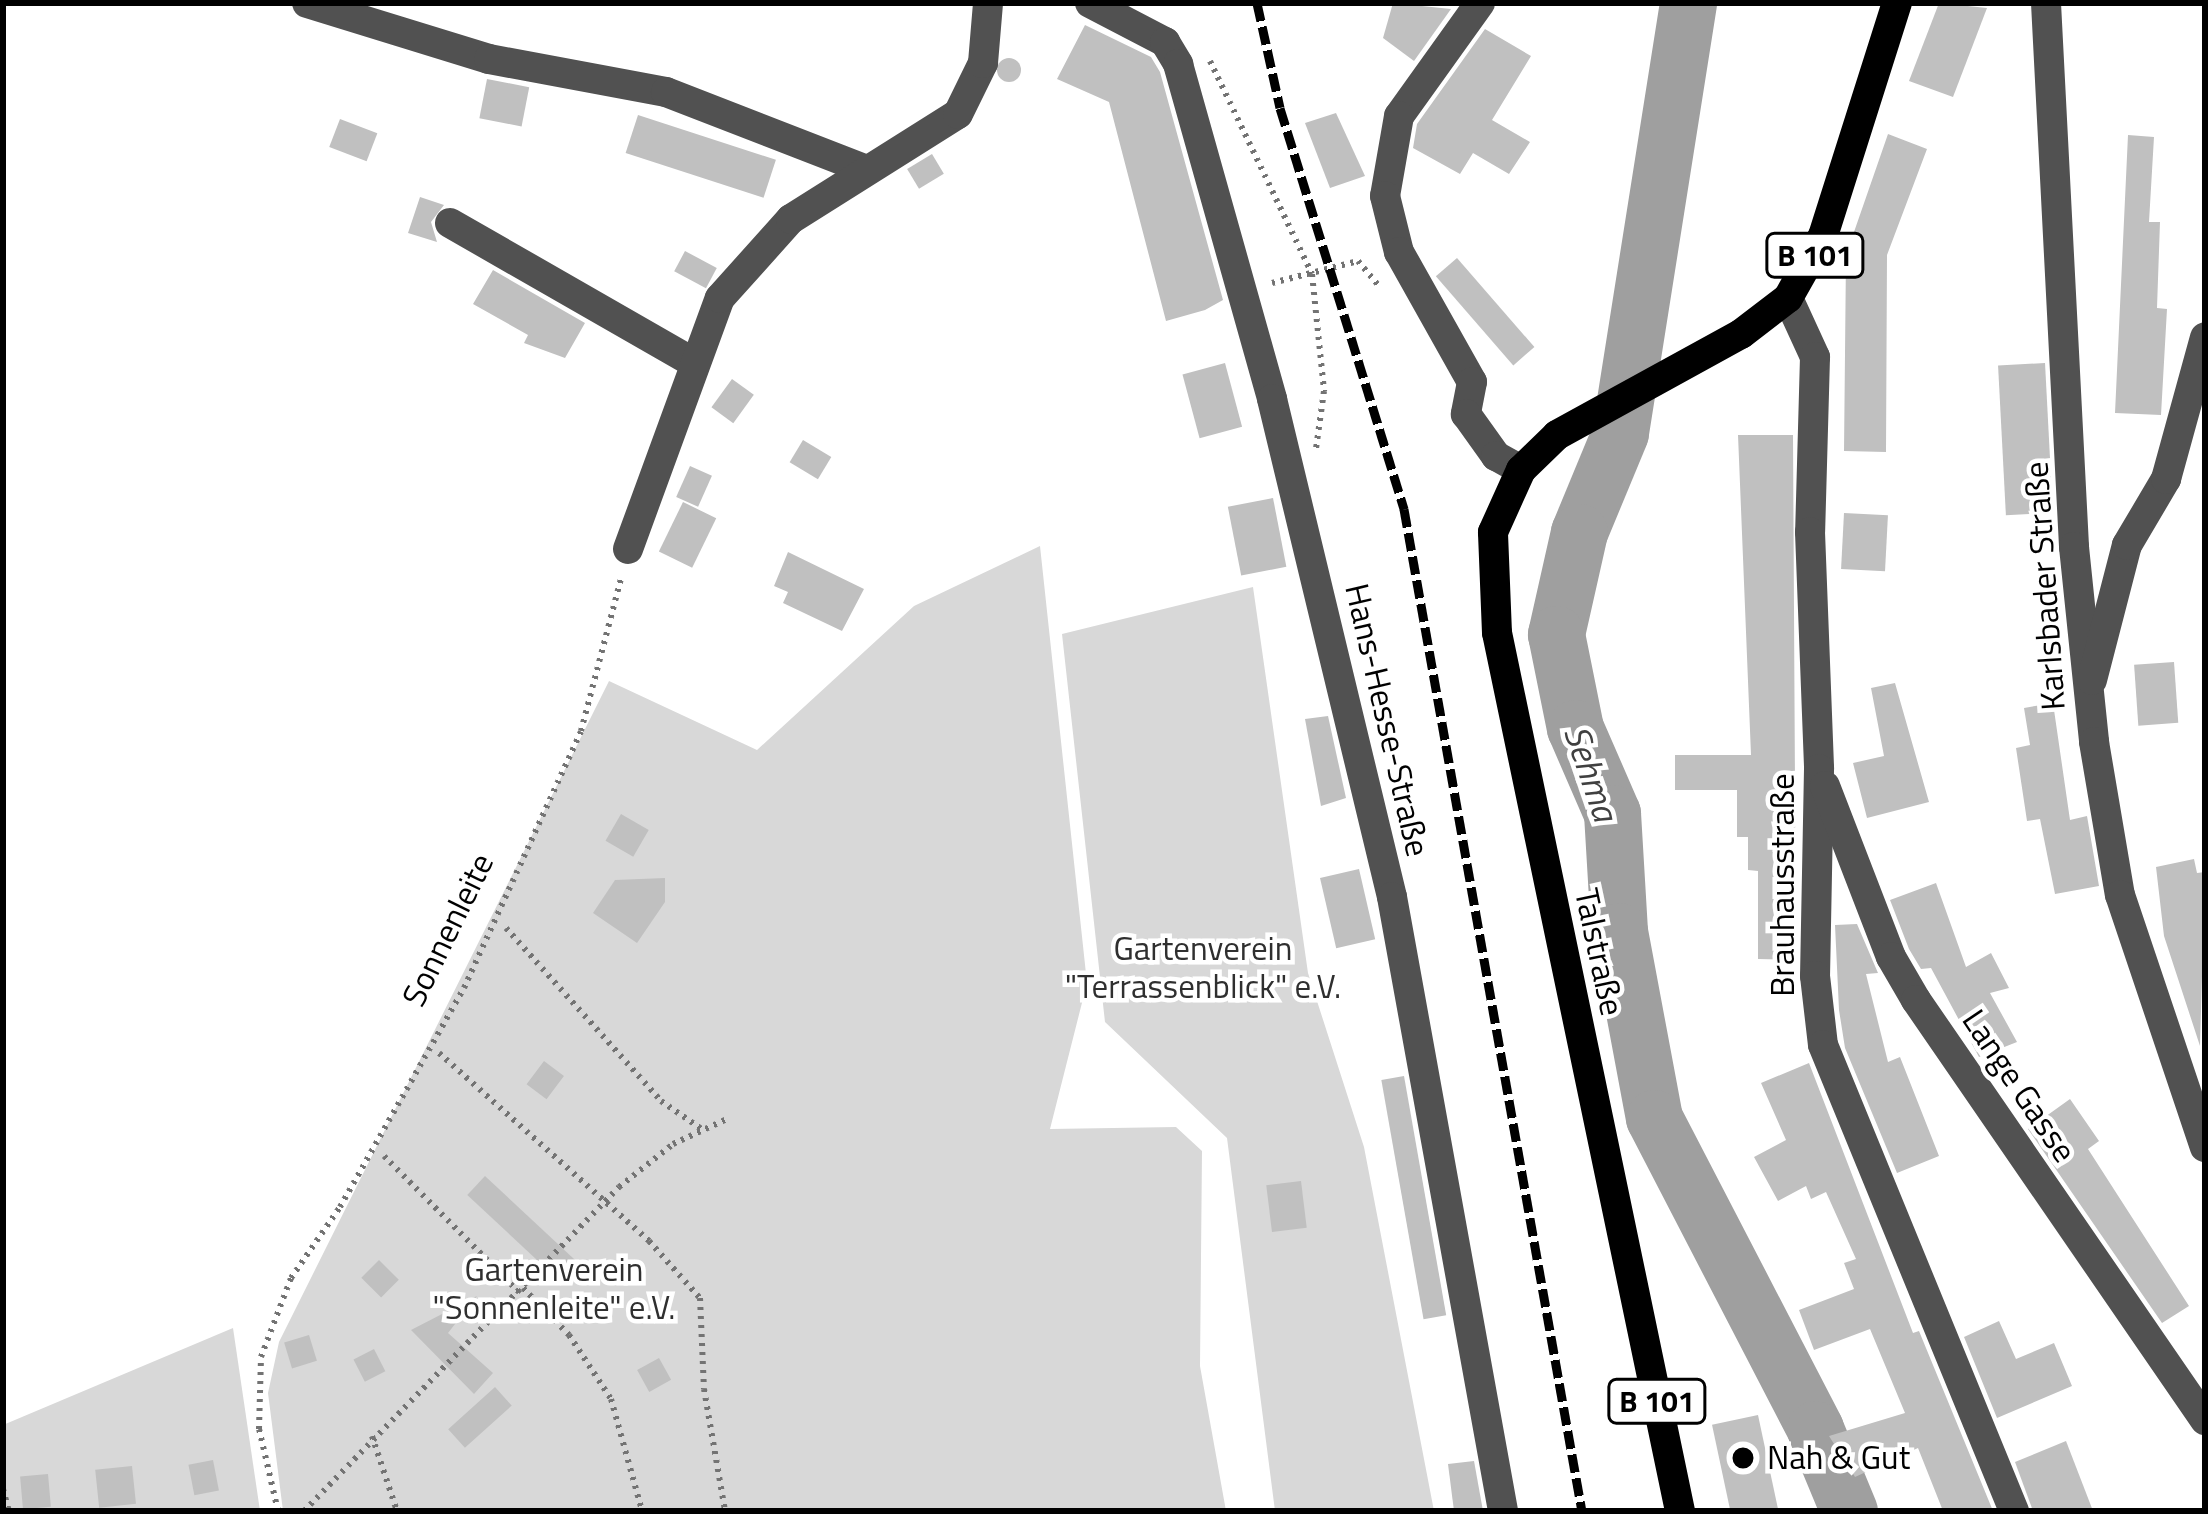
<!DOCTYPE html>
<html>
<head>
<meta charset="utf-8">
<style>
  body { margin:0 }
  #map { position:relative; width:2208px; height:1514px; overflow:hidden; background:#fff; font-family:"Titillium Web",sans-serif }
  div>[style] { position:absolute }
  [style*='--x'] { left:calc(var(--x)*1px); top:calc(var(--y)*1px); width:calc(var(--w)*1px); rotate:calc(var(--a)*1deg) }
  .green>* { inset:0; background:#d8d8d8 }
  .river>* { height:57px; margin:-28.5px; padding:0 28.5px; transform-origin:28.5px; border-radius:28.5px; background:#9f9f9f }
  .building>* { inset:0; background:#c0c0c0; transform-origin:0 0 }
  .round { border-radius:50% }
  .path>* { height:6px; margin-top:-3px; transform-origin:0; background:repeating-linear-gradient(90deg,#737373 0 3px,transparent 0 9px) }
  .minor>* { height:30px; margin:-15px; padding:0 15px; transform-origin:15px; border-radius:15px; background:#515151 }
  .major>* { height:30px; margin:-15px; padding:0 15px; transform-origin:15px; border-radius:15px; background:#000 }
  .rail>* { height:9px; margin-top:-4.5px; transform-origin:0; background:repeating-linear-gradient(90deg,#000 0 18px,transparent 0 24px) }
  .dots>* { width:33px; height:33px; translate:-50% -50%; box-sizing:border-box; border:6px solid #fff; border-radius:50% }
  span { translate:-50% -50%; white-space:nowrap; text-align:center; line-height:1.15; -webkit-text-stroke:9px #fff; paint-order:stroke }
  .shield-label span { padding:3px 9px; background:#fff; border:3px solid; border-radius:9px; -webkit-text-stroke-width:0 }
  .shield-label { font-size:30px; color:#000; font-weight:700 }
  .street-label { font-size:33px; color:#000 }
  .park-label { font-size:33px; color:#2f2f2f }
  .poi-label { font-size:33px; color:#000 }
  .left { translate:0 -50%; text-align:left }
  .water-label { font-size:36px; color:#404040; font-style:italic }
  .frame { position:absolute; inset:0; border:6px solid #000; pointer-events:none }
</style>
</head>
<body>
<div id="map">
  <div class="green">
    <i style="clip-path:polygon(1040px 546px,1087px 983px,1050px 1129px,1176px 1127px,1202px 1151px,1200px 1366px,1226px 1511px,283px 1511px,268px 1393px,279px 1342px,609px 681px,757px 750px,914px 606px)"></i>
    <i style="clip-path:polygon(1253px 587px,1308px 973px,1364px 1147px,1434px 1511px,1275px 1511px,1227px 1138px,1105px 1022px,1062px 634px)"></i>
    <i style="clip-path:polygon(233px 1328px,260px 1511px,3px 1511px,3px 1425px)"></i>
  </div>
  <div class="river">
    <i style="--x:1688;--y:3;--w:435;--a:99"></i>
    <i style="--x:1620;--y:433;--w:107;--a:112.5"></i>
    <i style="--x:1579;--y:532;--w:105;--a:102.7"></i>
    <i style="--x:1556;--y:634;--w:96;--a:78.6"></i>
    <i style="--x:1575;--y:728;--w:93;--a:66.5"></i>
    <i style="--x:1612;--y:813;--w:118;--a:86.6"></i>
    <i style="--x:1619;--y:931;--w:190;--a:79.4"></i>
    <i style="--x:1654;--y:1118;--w:350;--a:62.6"></i>
    <i style="--x:1815;--y:1429;--w:89;--a:67.5"></i>
  </div>
  <div class="building">
    <i style="clip-path:polygon(1393px 3px,1451px 9px,1414px 61px,1383px 38px)"></i>
    <i style="clip-path:polygon(1939px 3px,1987px 8px,1953px 97px,1909px 81px)"></i>
    <i style="clip-path:polygon(1085px 25px,1151px 57px,1160px 72px,1223px 300px,1205px 310px,1166px 321px,1109px 102px,1057px 79px)"></i>
    <i style="clip-path:polygon(1485px 29px,1531px 56px,1492px 120px,1530px 142px,1509px 174px,1473px 153px,1460px 174px,1413px 148px,1417px 124px)"></i>
    <i class="round" style="left:997px;top:58px;width:24px;height:24px"></i>
    <i style="left:487px;top:79px;width:43px;height:40px;rotate:11deg"></i>
    <i style="clip-path:polygon(1336px 113px,1365px 176px,1330px 188px,1305px 123px)"></i>
    <i style="left:638px;top:115px;width:145px;height:40px;rotate:18deg"></i>
    <i style="left:340px;top:119px;width:40px;height:30px;rotate:21deg"></i>
    <i style="clip-path:polygon(1888px 134px,1927px 149px,1887px 255px,1886px 452px,1844px 451px,1846px 255px)"></i>
    <i style="clip-path:polygon(2128px 135px,2154px 137px,2149px 222px,2160px 222px,2157px 308px,2167px 309px,2161px 415px,2115px 413px)"></i>
    <i style="left:932px;top:154px;width:23px;height:29px;rotate:59deg"></i>
    <i style="clip-path:polygon(420px 197px,444px 205px,431px 222px,437px 242px,408px 233px)"></i>
    <i style="left:685px;top:251px;width:36px;height:23px;rotate:28deg"></i>
    <i style="left:1457px;top:258px;width:118px;height:28px;rotate:49deg"></i>
    <i style="clip-path:polygon(493px 270px,585px 323px,565px 358px,524px 343px,528px 335px,473px 304px)"></i>
    <i style="left:1225px;top:363px;width:66px;height:44px;rotate:75deg"></i>
    <i style="left:2045px;top:363px;width:150px;height:47px;rotate:87deg"></i>
    <i style="left:732px;top:379px;width:27px;height:35px;rotate:36deg"></i>
    <i style="clip-path:polygon(1738px 435px,1793px 435px,1796px 960px,1758px 959px,1758px 871px,1748px 870px,1748px 837px,1737px 837px,1737px 790px,1675px 790px,1675px 755px,1751px 755px)"></i>
    <i style="left:803px;top:440px;width:33px;height:26px;rotate:31deg"></i>
    <i style="left:690px;top:466px;width:24px;height:34px;rotate:24deg"></i>
    <i style="left:1273px;top:498px;width:70px;height:46px;rotate:79deg"></i>
    <i style="left:683px;top:502px;width:37px;height:55px;rotate:26deg"></i>
    <i style="left:1844px;top:513px;width:44px;height:56px;rotate:3deg"></i>
    <i style="clip-path:polygon(788px 552px,864px 589px,842px 631px,783px 603px,788px 592px,774px 586px)"></i>
    <i style="left:2174px;top:662px;width:61px;height:40px;rotate:86deg"></i>
    <i style="clip-path:polygon(1895px 683px,1929px 802px,1867px 818px,1853px 763px,1884px 756px,1871px 688px)"></i>
    <i style="clip-path:polygon(2053px 703px,2070px 820px,2087px 816px,2099px 886px,2055px 894px,2040px 819px,2027px 821px,2016px 748px,2030px 745px,2024px 708px)"></i>
    <i style="clip-path:polygon(1328px 716px,1346px 798px,1321px 806px,1305px 719px)"></i>
    <i style="left:621px;top:814px;width:32px;height:31px;rotate:30deg"></i>
    <i style="clip-path:polygon(2194px 859px,2197px 873px,2205px 872px,2200px 1046px,2164px 936px,2156px 867px)"></i>
    <i style="left:1359px;top:869px;width:72px;height:40px;rotate:77deg"></i>
    <i style="clip-path:polygon(665px 878px,665px 902px,637px 943px,593px 913px,615px 880px)"></i>
    <i style="clip-path:polygon(1936px 883px,1966px 967px,1991px 953px,2009px 988px,1990px 993px,2017px 1042px,1979px 1057px,1931px 968px,1921px 969px,1909px 949px,1890px 900px)"></i>
    <i style="clip-path:polygon(1857px 924px,1878px 973px,1866px 974px,1888px 1062px,1900px 1057px,1939px 1156px,1897px 1173px,1845px 1048px,1839px 1010px,1835px 925px)"></i>
    <i style="left:544px;top:1061px;width:25px;height:29px;rotate:37deg"></i>
    <i style="clip-path:polygon(1809px 1063px,1913px 1333px,1919px 1331px,1993px 1511px,1943px 1511px,1918px 1448px,1855px 1477px,1829px 1436px,1905px 1413px,1870px 1329px,1814px 1350px,1799px 1310px,1854px 1289px,1844px 1263px,1856px 1259px,1826px 1192px,1811px 1199px,1806px 1186px,1778px 1201px,1754px 1157px,1786px 1140px,1761px 1083px)"></i>
    <i style="left:1404px;top:1076px;width:243px;height:23px;rotate:80deg"></i>
    <i style="clip-path:polygon(2070px 1099px,2099px 1141px,2088px 1149px,2189px 1306px,2162px 1323px,2028px 1129px)"></i>
    <i style="left:485px;top:1176px;width:125px;height:26px;rotate:43deg"></i>
    <i style="left:1301px;top:1181px;width:47px;height:35px;rotate:83deg"></i>
    <i style="left:379px;top:1260px;width:28px;height:25px;rotate:45deg"></i>
    <i style="clip-path:polygon(477px 1296px,448px 1333px,493px 1373px,474px 1394px,411px 1330px)"></i>
    <i style="clip-path:polygon(1999px 1321px,2016px 1359px,2054px 1343px,2072px 1386px,1997px 1418px,1964px 1337px)"></i>
    <i style="left:309px;top:1335px;width:27px;height:26px;rotate:73deg"></i>
    <i style="left:374px;top:1349px;width:25px;height:23px;rotate:63deg"></i>
    <i style="left:659px;top:1358px;width:25px;height:25px;rotate:61deg"></i>
    <i style="left:495px;top:1387px;width:25px;height:63px;rotate:48deg"></i>
    <i style="left:1758px;top:1415px;width:98px;height:47px;rotate:78deg"></i>
    <i style="clip-path:polygon(2066px 1441px,2093px 1511px,2033px 1511px,2015px 1462px)"></i>
    <i style="left:213px;top:1460px;width:31px;height:25px;rotate:79deg"></i>
    <i style="clip-path:polygon(1474px 1461px,1483px 1511px,1454px 1511px,1448px 1464px)"></i>
    <i style="left:132px;top:1466px;width:38px;height:37px;rotate:84deg"></i>
    <i style="left:48px;top:1474px;width:33px;height:28px;rotate:85deg"></i>
  </div>
  <div class="path">
    <i style="--x:1210;--y:61;--w:236;--a:64.4"></i>
    <i style="--x:1312;--y:274;--w:118;--a:84.1"></i>
    <i style="--x:1324;--y:391;--w:59;--a:97.9"></i>
    <i style="--x:1272;--y:283;--w:89;--a:-14.3"></i>
    <i style="--x:1358;--y:261;--w:35;--a:50"></i>
    <i style="--x:506;--y:928;--w:232;--a:48.1"></i>
    <i style="--x:661;--y:1101;--w:51;--a:34.6"></i>
    <i style="--x:439;--y:1053;--w:282;--a:41.8"></i>
    <i style="--x:649;--y:1241;--w:76;--a:48.2"></i>
    <i style="--x:700;--y:1298;--w:91;--a:87.5"></i>
    <i style="--x:704;--y:1389;--w:124;--a:80.2"></i>
    <i style="--x:384;--y:1156;--w:192;--a:45.2"></i>
    <i style="--x:523;--y:1288;--w:66;--a:45.6"></i>
    <i style="--x:569;--y:1335;--w:77;--a:56.7"></i>
    <i style="--x:611;--y:1399;--w:116;--a:74.5"></i>
    <i style="--x:372;--y:1436;--w:79;--a:71.6"></i>
    <i style="--x:3;--y:1489;--w:23;--a:75"></i>
    <i style="--x:278;--y:1511;--w:84;--a:-103"></i>
    <i style="--x:259;--y:1429;--w:72;--a:-88.4"></i>
    <i style="--x:261;--y:1357;--w:85;--a:-69.2"></i>
    <i style="--x:291;--y:1278;--w:86;--a:-55.4"></i>
    <i style="--x:340;--y:1207;--w:252;--a:-60.5"></i>
    <i style="--x:464;--y:988;--w:282;--a:-65.5"></i>
    <i style="--x:581;--y:731;--w:161;--a:-75.3"></i>
    <i style="--x:304;--y:1511;--w:452;--a:-45.8"></i>
    <i style="--x:619;--y:1187;--w:69;--a:-38.5"></i>
    <i style="--x:673;--y:1144;--w:60;--a:-24.8"></i>
  </div>
  <div class="minor">
    <i style="--x:307;--y:3;--w:190;--a:17.1"></i>
    <i style="--x:489;--y:59;--w:180;--a:10.6"></i>
    <i style="--x:666;--y:92;--w:216;--a:21.2"></i>
    <i style="--x:1090;--y:3;--w:85;--a:27.5"></i>
    <i style="--x:1165;--y:42;--w:26;--a:59"></i>
    <i style="--x:1178;--y:64;--w:348;--a:74.3"></i>
    <i style="--x:1272;--y:399;--w:512;--a:76.45"></i>
    <i style="--x:1392;--y:897;--w:624;--a:79.75"></i>
    <i style="--x:1480;--y:3;--w:139;--a:125.6"></i>
    <i style="--x:1399;--y:116;--w:81;--a:99.9"></i>
    <i style="--x:1385;--y:196;--w:58;--a:76"></i>
    <i style="--x:1399;--y:252;--w:149;--a:60.7"></i>
    <i style="--x:1472;--y:382;--w:33;--a:101"></i>
    <i style="--x:1466;--y:414;--w:52;--a:54.5"></i>
    <i style="--x:1496;--y:456;--w:29;--a:29"></i>
    <i style="--x:2046;--y:3;--w:545;--a:87.05"></i>
    <i style="--x:2074;--y:547;--w:196;--a:84.1"></i>
    <i style="--x:2094;--y:742;--w:155;--a:80.4"></i>
    <i style="--x:2120;--y:895;--w:266;--a:71.4"></i>
    <i style="--x:450;--y:223;--w:278;--a:29.8"></i>
    <i style="--x:1788;--y:298;--w:65;--a:65.4"></i>
    <i style="--x:1815;--y:357;--w:175;--a:91.6"></i>
    <i style="--x:1810;--y:532;--w:237;--a:87.8"></i>
    <i style="--x:1819;--y:769;--w:207;--a:91.1"></i>
    <i style="--x:1815;--y:976;--w:69;--a:83.4"></i>
    <i style="--x:1823;--y:1045;--w:504;--a:67.71"></i>
    <i style="--x:628;--y:549;--w:267;--a:-69.9"></i>
    <i style="--x:720;--y:298;--w:106;--a:-48.1"></i>
    <i style="--x:791;--y:219;--w:197;--a:-32.2"></i>
    <i style="--x:958;--y:114;--w:57;--a:-63.9"></i>
    <i style="--x:983;--y:63;--w:60;--a:-85.2"></i>
    <i style="--x:2092;--y:680;--w:139;--a:-75.5"></i>
    <i style="--x:2127;--y:545;--w:77;--a:-59.4"></i>
    <i style="--x:2166;--y:479;--w:147;--a:-74.6"></i>
    <i style="--x:1825;--y:786;--w:183;--a:68.9"></i>
    <i style="--x:1891;--y:957;--w:50;--a:59.8"></i>
    <i style="--x:1916;--y:1000;--w:510;--a:55.47"></i>
  </div>
  <div class="major">
    <i style="--x:1680;--y:1511;--w:897;--a:-101.77"></i>
    <i style="--x:1497;--y:633;--w:101;--a:-92.3"></i>
    <i style="--x:1493;--y:532;--w:68;--a:-65.7"></i>
    <i style="--x:1521;--y:470;--w:50;--a:-44.2"></i>
    <i style="--x:1557;--y:435;--w:210;--a:-28.8"></i>
    <i style="--x:1741;--y:334;--w:59;--a:-37.5"></i>
    <i style="--x:1788;--y:298;--w:71;--a:-60.6"></i>
    <i style="--x:1823;--y:236;--w:244;--a:-72.4"></i>
  </div>
  <div class="rail">
    <i style="--x:1257;--y:3;--w:107;--a:77.6"></i>
    <i style="--x:1280;--y:108;--w:420;--a:72.8"></i>
    <i style="--x:1404;--y:509;--w:1018;--a:79.93"></i>
  </div>
  <div class="dots">
    <i style="left:1743px;top:1458px;background:#000"></i>
  </div>
  <div class="shield-label">
    <span style="left:1815px;top:255px">B 101</span>
    <span style="left:1657px;top:1401px">B 101</span>
  </div>
  <div class="street-label">
    <span style="left:2045px;top:586px;rotate:-94deg">Karlsbader Straße</span>
    <span style="left:1387px;top:720px;rotate:77deg">Hans-Hesse-Straße</span>
    <span style="left:1783px;top:885px;rotate:-90deg">Brauhausstraße</span>
    <span style="left:448px;top:930px;rotate:-64deg">Sonnenleite</span>
    <span style="left:1599px;top:952px;rotate:78deg">Talstraße</span>
    <span style="left:2019px;top:1086px;rotate:56deg">Lange Gasse</span>
  </div>
  <div class="park-label">
    <span style="left:1203px;top:968px">Gartenverein<br>"Terrassenblick" e.V.</span>
    <span style="left:554px;top:1289px">Gartenverein<br>"Sonnenleite" e.V.</span>
  </div>
  <div class="poi-label">
    <span class="left" style="left:1767px;top:1458px">Nah &amp; Gut</span>
  </div>
  <div class="water-label">
    <span style="left:1592px;top:773px;rotate:71deg">Sehma</span>
  </div>
  <div class="frame"></div>
</div>
</body>
</html>
